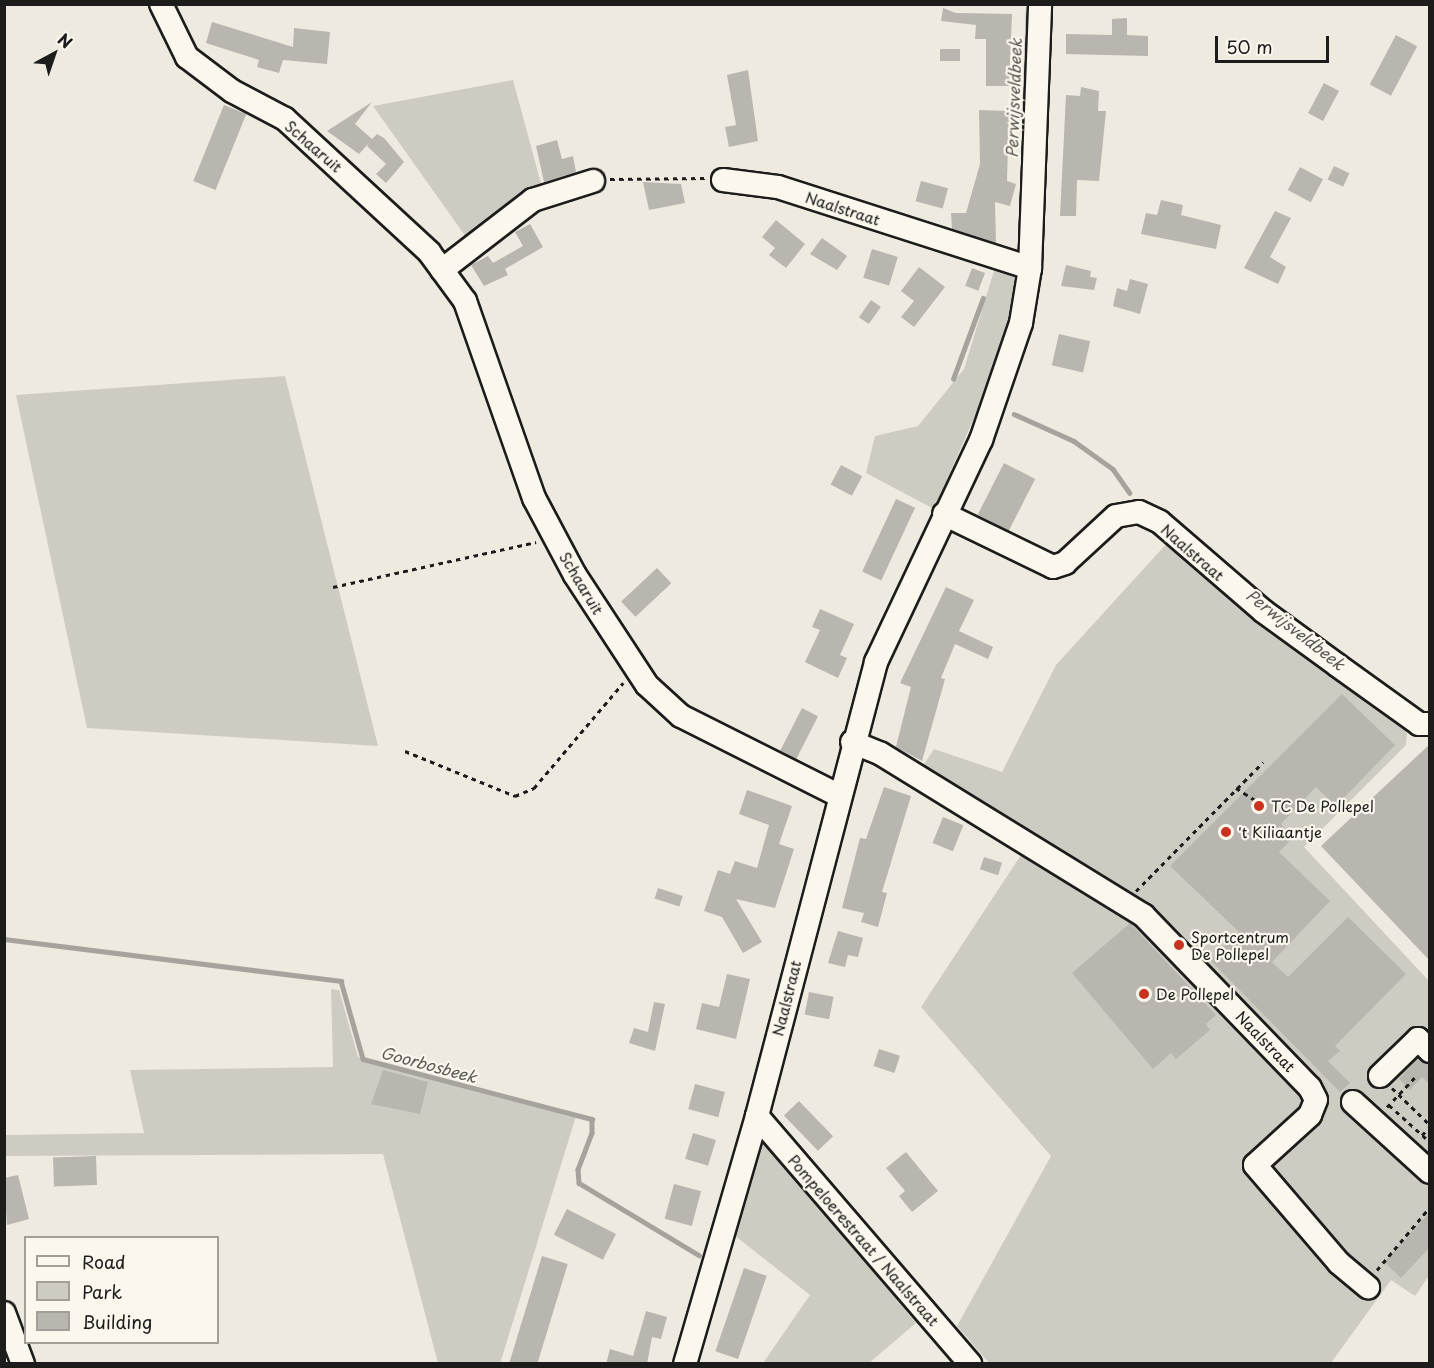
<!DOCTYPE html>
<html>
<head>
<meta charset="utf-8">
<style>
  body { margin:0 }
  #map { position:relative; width:1434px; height:1368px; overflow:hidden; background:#eeeadf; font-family:"Playpen Sans",sans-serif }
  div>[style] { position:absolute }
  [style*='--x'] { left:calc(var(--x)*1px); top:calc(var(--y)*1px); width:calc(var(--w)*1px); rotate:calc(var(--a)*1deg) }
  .green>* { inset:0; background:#ceccc2 }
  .stream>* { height:4.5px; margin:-2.25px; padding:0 2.25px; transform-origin:2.25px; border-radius:2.25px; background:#a6a39d }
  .building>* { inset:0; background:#b9b6af; transform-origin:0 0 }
  .path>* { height:3px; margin-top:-1.5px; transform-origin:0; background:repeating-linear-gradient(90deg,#1c1c1c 0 4.5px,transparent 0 9px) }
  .roads { filter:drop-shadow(2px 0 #1c1c1c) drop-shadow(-2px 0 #1c1c1c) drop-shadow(0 2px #1c1c1c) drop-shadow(0 -2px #1c1c1c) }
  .minor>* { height:22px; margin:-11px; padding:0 11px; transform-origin:11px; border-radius:11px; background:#fbf7ec }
  .dots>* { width:16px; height:16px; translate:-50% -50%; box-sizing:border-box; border:3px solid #fbf7ec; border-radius:50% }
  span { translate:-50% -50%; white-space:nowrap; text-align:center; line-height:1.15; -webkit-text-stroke:4.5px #fbf7ec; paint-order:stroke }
  .street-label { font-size:15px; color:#1c1c1c }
  .poi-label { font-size:15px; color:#1c1c1c }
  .left { translate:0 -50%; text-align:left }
  .water-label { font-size:16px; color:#5a5956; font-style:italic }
  .frame { position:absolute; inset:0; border:6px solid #1c1c1c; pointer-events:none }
  .legend { position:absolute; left:24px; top:1236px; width:195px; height:108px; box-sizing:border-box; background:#fbf7ec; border:2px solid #a29f99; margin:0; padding:8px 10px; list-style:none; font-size:18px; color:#1c1c1c }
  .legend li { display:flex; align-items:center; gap:12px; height:30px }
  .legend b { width:30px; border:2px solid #a29f99 }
  .north { position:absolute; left:24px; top:24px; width:60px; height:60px; -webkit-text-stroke:4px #fbf7ec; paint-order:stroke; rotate:40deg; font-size:16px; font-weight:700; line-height:24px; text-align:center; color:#1c1c1c }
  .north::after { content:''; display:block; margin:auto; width:21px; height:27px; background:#1c1c1c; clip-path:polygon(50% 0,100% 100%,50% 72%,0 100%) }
  .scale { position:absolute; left:1215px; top:36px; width:114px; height:27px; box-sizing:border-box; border:3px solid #1c1c1c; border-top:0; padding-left:8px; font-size:18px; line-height:21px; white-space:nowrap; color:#1c1c1c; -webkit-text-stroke:4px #fbf7ec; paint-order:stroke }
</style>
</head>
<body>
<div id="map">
  <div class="green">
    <i style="clip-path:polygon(513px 80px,543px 191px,471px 244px,373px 106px)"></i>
    <i style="clip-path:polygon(996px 264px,1018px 275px,1010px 314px,993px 375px,934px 509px,866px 473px,875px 436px,918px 426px,964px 369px)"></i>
    <i style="clip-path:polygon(285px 376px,378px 746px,87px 728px,16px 395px)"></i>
    <i style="clip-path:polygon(1169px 541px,1237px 606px,1407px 732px,1406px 745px,1304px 847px,1429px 981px,1430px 1274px,1415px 1296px,1391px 1280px,1331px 1363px,989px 1363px,957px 1326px,1051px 1156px,921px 1007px,1023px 852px,913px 781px,934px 749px,1002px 772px,1056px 665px)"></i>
    <i style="clip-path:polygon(331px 989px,339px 990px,358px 1057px,576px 1116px,500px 1364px,438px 1363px,383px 1154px,5px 1156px,4px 1135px,144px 1133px,130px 1070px,333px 1067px)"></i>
    <i style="clip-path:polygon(766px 1143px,916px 1323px,869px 1363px,763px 1363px,810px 1295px,734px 1235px,761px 1144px)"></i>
  </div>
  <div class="stream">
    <i style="--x:1024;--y:120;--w:116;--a:-88"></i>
    <i style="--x:953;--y:379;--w:86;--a:-69.7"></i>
    <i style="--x:1014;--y:414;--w:66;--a:24.2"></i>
    <i style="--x:1074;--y:441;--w:48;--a:35.7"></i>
    <i style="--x:1113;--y:469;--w:29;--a:55"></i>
    <i style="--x:4;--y:939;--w:340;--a:7.1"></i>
    <i style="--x:341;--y:981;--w:81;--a:74.2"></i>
    <i style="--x:363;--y:1059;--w:237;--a:14.7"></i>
    <i style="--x:592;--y:1119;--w:14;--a:90"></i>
    <i style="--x:592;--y:1133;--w:39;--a:111"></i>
    <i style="--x:578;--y:1169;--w:14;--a:86"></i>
    <i style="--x:579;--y:1183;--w:140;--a:31"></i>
  </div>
  <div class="building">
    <i style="clip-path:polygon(943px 8px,956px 13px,1012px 14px,1009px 86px,986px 86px,986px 39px,975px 39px,976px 25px,941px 21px)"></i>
    <i style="clip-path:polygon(1127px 18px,1127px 35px,1148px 36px,1148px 56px,1066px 54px,1066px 34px,1112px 35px,1112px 19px)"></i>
    <i style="clip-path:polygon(212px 22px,293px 47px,294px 28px,330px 32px,327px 64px,283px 60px,279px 73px,257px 67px,259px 60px,206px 43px)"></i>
    <i style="left:1396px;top:35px;width:24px;height:56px;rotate:28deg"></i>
    <i style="left:940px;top:49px;width:20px;height:12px"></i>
    <i style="clip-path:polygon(748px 70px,758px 141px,729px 147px,725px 127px,736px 125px,727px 75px)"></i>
    <i style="left:1324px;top:83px;width:17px;height:34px;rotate:28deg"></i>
    <i style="clip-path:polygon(1081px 87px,1099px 91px,1098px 111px,1106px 111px,1099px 181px,1077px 180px,1076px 216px,1060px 216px,1066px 95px,1080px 96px)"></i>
    <i style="clip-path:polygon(372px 102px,355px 124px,372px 139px,377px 134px,384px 138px,404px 162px,386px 183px,376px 174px,386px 164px,367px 146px,369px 143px,359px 154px,327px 131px)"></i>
    <i style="left:224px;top:105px;width:24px;height:82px;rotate:22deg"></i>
    <i style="clip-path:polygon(979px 110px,1009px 111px,1007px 181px,1016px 184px,1010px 206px,995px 202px,996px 243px,952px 229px,951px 213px,966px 213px,980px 164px)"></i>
    <i style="clip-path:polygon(557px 140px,562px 159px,573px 156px,576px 172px,544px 182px,536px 146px)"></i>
    <i style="left:1334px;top:166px;width:17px;height:15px;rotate:25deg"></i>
    <i style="left:1300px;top:167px;width:26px;height:26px;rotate:28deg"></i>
    <i style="left:921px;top:181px;width:28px;height:21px;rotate:15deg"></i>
    <i style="clip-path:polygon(643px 182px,681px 184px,685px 203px,649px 210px)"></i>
    <i style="clip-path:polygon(1161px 200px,1183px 205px,1181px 215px,1221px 225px,1216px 249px,1141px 234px,1146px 213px,1157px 215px)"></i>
    <i style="clip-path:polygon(1275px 211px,1291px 218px,1270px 257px,1286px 267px,1278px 284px,1244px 268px)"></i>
    <i style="clip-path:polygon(776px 220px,805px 244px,786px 268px,769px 255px,775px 248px,762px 237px)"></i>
    <i style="clip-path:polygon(530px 224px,543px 247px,505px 269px,508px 275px,484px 286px,471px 265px,488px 256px,493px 263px,523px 246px,515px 232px)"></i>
    <i style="clip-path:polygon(822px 238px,847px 256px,837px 270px,810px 254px)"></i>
    <i style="left:872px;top:249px;width:27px;height:30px;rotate:17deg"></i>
    <i style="clip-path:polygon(1066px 265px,1091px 271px,1090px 277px,1097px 278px,1094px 290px,1061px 286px)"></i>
    <i style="clip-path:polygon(919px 267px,945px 287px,914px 327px,901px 317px,914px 301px,901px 291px)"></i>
    <i style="left:972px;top:268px;width:14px;height:19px;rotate:21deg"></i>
    <i style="clip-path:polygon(1130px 279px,1148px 284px,1140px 314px,1113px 306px,1117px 288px,1127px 291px)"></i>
    <i style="left:871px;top:300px;width:12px;height:21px;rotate:35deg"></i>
    <i style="left:1059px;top:334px;width:32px;height:32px;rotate:13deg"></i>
    <i style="left:1004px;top:463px;width:35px;height:58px;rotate:27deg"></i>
    <i style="left:841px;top:465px;width:24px;height:22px;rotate:28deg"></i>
    <i style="left:896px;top:499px;width:21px;height:80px;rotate:25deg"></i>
    <i style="left:657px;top:568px;width:21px;height:49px;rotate:47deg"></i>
    <i style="clip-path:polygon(946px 587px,974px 600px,959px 631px,993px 647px,988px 659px,955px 644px,941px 678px,945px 679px,922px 761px,896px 747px,911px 687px,900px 683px)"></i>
    <i style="clip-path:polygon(820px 609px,854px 624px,840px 655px,847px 658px,838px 678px,805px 662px,820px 630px,812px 627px)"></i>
    <i style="clip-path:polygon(1342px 694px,1395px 745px,1336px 806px,1316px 787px,1281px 824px,1294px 837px,1279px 852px,1330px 901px,1272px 962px,1288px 977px,1348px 917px,1406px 974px,1335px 1046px,1340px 1051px,1328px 1061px,1350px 1083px,1340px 1092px,1210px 960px,1239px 932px,1170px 866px)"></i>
    <i style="left:802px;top:708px;width:18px;height:48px;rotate:27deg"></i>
    <i style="clip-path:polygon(1430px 744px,1430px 961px,1321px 846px)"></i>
    <i style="clip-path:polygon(884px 787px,911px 796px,882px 892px,887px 893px,878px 927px,861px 922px,864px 913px,842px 908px,860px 838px,866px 839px)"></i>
    <i style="clip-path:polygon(747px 790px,792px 806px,779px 844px,794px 849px,775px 908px,736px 899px,762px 942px,743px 953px,722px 917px,704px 911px,718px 870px,730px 874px,735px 861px,757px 868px,769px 825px,739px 814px)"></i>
    <i style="left:943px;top:817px;width:22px;height:28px;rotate:22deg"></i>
    <i style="left:984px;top:857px;width:19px;height:13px;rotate:18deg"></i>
    <i style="left:658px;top:888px;width:26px;height:11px;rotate:18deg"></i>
    <i style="clip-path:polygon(1130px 923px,1216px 1015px,1206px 1024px,1210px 1030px,1176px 1059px,1171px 1053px,1153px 1069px,1072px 973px)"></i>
    <i style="clip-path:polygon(838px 931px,863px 938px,858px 957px,848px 955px,845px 967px,828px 963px)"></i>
    <i style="clip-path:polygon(727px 974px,750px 979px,736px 1039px,696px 1029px,702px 1003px,719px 1007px)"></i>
    <i style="left:809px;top:992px;width:25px;height:23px;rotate:11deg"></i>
    <i style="clip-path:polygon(654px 1002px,665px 1004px,655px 1051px,629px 1043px,634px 1028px,648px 1032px)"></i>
    <i style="left:879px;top:1049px;width:22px;height:18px;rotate:18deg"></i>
    <i style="clip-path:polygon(1418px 1058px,1430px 1064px,1430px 1084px,1422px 1077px,1410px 1090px,1399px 1079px)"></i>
    <i style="clip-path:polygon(383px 1070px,428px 1082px,420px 1114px,371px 1104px)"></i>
    <i style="left:695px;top:1084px;width:31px;height:26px;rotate:15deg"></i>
    <i style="left:799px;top:1101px;width:49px;height:21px;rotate:46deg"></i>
    <i style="left:693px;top:1133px;width:24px;height:27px;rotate:17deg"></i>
    <i style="clip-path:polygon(906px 1152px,938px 1191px,912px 1212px,899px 1196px,905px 1191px,886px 1168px)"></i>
    <i style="left:96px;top:1156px;width:29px;height:43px;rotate:88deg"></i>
    <i style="clip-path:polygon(18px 1175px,29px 1219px,7px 1225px,4px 1178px)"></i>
    <i style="left:674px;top:1184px;width:28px;height:36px;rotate:15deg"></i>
    <i style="left:567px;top:1209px;width:55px;height:29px;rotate:27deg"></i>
    <i style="clip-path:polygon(1430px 1212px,1430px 1247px,1401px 1278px,1384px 1262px)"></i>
    <i style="left:542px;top:1256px;width:27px;height:112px;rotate:17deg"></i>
    <i style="left:744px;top:1268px;width:24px;height:88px;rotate:19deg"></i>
    <i style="clip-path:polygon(646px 1311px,667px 1317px,661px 1339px,652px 1337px,647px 1364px,606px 1364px,610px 1349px,633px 1356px)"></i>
  </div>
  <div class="path">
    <i style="--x:610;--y:179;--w:95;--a:-0.6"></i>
    <i style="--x:333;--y:587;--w:208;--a:-12.5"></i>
    <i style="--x:405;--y:751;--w:119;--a:22.2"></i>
    <i style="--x:515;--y:796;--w:21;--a:-23"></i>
    <i style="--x:534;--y:788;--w:138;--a:-49.7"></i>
    <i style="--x:1236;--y:788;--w:22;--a:32"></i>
    <i style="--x:1136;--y:891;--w:181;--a:-45.4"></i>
    <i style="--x:1392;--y:1088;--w:53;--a:44.2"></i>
    <i style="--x:1389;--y:1105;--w:55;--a:42.1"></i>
    <i style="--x:1387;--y:1107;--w:45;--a:-46.8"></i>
    <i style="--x:1422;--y:1135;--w:11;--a:-45"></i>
    <i style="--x:1377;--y:1270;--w:82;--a:-49.9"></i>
  </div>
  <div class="roads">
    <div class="minor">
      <i style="--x:161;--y:4;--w:59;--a:63.9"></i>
      <i style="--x:187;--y:57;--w:56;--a:37.1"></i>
      <i style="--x:232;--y:91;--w:60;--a:27.8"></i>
      <i style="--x:285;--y:119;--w:196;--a:42.7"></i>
      <i style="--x:429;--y:252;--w:61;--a:53.7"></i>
      <i style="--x:465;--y:301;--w:209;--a:70.7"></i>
      <i style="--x:534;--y:498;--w:87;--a:62"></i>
      <i style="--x:575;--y:575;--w:131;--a:56.8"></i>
      <i style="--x:647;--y:685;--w:46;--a:42.4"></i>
      <i style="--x:681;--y:716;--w:176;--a:26.7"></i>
      <i style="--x:723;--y:180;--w:55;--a:7.3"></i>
      <i style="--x:778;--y:187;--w:265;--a:17.8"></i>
      <i style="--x:442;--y:270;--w:115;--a:-37.6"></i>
      <i style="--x:533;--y:200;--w:63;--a:-17.6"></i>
      <i style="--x:944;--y:514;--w:121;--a:25.9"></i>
      <i style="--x:1053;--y:567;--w:13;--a:-18"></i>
      <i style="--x:1065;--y:563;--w:69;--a:-42.7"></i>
      <i style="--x:1116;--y:516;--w:23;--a:-10"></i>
      <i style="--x:1139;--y:512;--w:23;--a:25"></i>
      <i style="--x:1160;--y:522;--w:136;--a:40.8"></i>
      <i style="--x:1263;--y:611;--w:92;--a:36.1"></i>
      <i style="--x:1337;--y:665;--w:101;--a:35.7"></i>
      <i style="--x:1419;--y:724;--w:11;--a:0"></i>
      <i style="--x:852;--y:742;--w:31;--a:22"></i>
      <i style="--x:881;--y:754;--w:308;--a:31.6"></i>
      <i style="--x:1143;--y:915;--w:240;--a:46"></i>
      <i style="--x:1310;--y:1088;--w:13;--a:63"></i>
      <i style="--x:1316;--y:1100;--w:16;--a:112"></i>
      <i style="--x:1310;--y:1115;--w:74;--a:137.7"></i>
      <i style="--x:1255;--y:1165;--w:129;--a:49.4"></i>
      <i style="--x:1339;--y:1263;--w:38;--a:40"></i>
      <i style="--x:1380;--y:1076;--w:53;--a:-44.2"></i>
      <i style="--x:1418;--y:1039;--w:17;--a:45"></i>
      <i style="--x:1353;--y:1102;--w:104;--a:42.3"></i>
      <i style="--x:757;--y:1116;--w:327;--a:49.3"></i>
      <i style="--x:4;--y:1313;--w:54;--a:69.6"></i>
      <i style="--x:685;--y:1364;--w:258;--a:-73.8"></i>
      <i style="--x:757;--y:1116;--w:469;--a:-75.3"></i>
      <i style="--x:876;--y:662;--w:246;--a:-64.7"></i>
      <i style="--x:981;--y:440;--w:124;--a:-71.1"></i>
      <i style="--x:1021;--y:323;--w:56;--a:-80.7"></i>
      <i style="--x:1030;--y:268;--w:264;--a:-87.8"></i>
    </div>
  </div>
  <div class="dots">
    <i style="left:1259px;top:806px;background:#c8321e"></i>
    <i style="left:1226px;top:832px;background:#c8321e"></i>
    <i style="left:1179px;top:945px;background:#c8321e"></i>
    <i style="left:1144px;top:994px;background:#c8321e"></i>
  </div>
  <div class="street-label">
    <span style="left:314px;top:146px;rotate:41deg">Schaaruit</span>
    <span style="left:843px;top:208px;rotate:18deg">Naalstraat</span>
    <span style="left:1193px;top:552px;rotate:41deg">Naalstraat</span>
    <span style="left:582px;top:583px;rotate:59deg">Schaaruit</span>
    <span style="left:786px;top:998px;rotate:-76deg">Naalstraat</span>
    <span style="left:1266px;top:1041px;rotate:46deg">Naalstraat</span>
    <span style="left:864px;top:1240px;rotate:49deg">Pompeloerestraat / Naalstraat</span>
  </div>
  <div class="poi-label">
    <span class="left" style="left:1271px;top:806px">TC De Pollepel</span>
    <span class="left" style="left:1238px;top:832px">'t Kiliaantje</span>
    <span class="left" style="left:1191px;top:945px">Sportcentrum<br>De Pollepel</span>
    <span class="left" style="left:1156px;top:994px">De Pollepel</span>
  </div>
  <div class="water-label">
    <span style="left:1013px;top:98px;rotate:-88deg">Perwijsveldbeek</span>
    <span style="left:1296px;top:629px;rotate:38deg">Perwijsveldbeek</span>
    <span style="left:429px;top:1064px;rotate:15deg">Goorbosbeek</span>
  </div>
  <div class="frame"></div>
  <ul class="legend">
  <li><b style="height:8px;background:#fbf7ec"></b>Road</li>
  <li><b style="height:16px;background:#ceccc2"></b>Park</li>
  <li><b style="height:16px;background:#b9b6af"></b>Building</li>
  </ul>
  <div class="north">N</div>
  <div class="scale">50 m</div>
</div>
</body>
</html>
